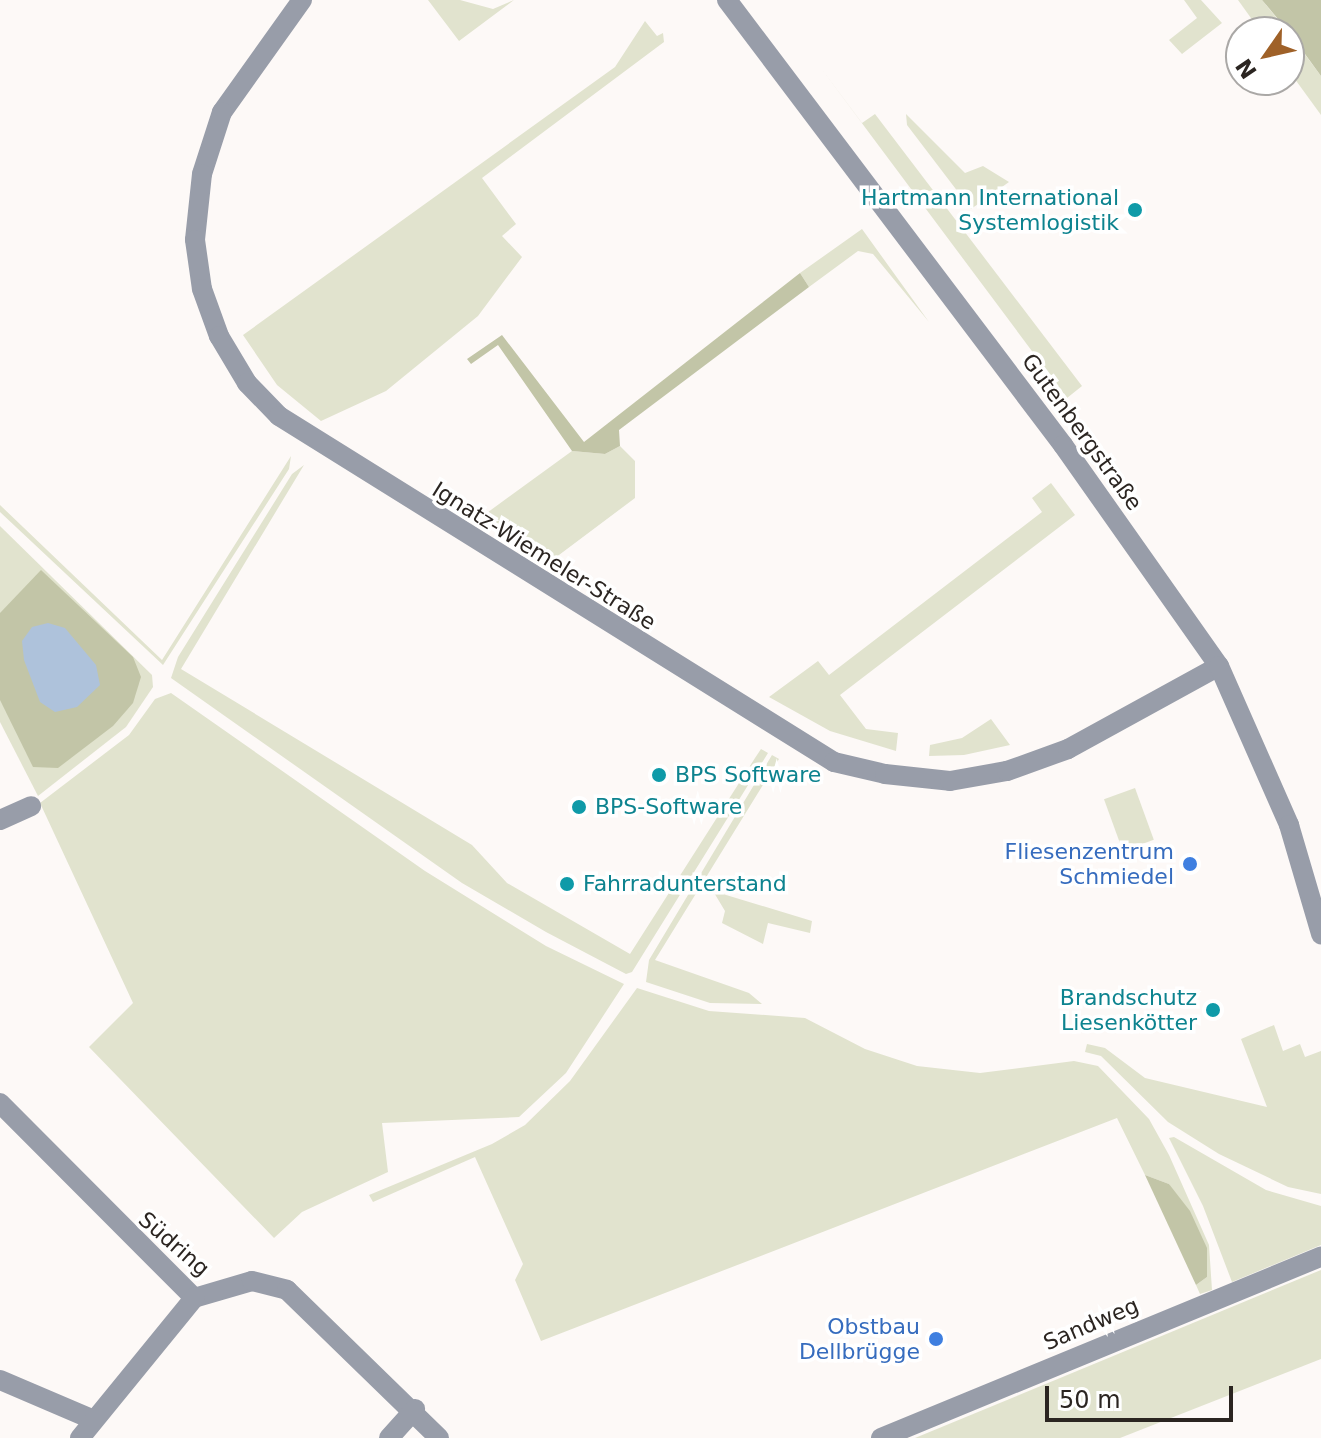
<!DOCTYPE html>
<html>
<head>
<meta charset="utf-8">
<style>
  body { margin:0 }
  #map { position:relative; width:1321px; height:1438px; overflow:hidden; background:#fdf9f7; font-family:"DejaVu Sans",sans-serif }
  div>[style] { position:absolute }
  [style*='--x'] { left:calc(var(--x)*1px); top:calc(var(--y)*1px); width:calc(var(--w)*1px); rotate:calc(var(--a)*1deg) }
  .green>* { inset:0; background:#e1e3ce; transform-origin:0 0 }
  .forest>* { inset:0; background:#c2c5a7 }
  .water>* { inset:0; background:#aec2db }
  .minor>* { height:20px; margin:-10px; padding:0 10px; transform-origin:10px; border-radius:10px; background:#989da9 }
  .dots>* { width:22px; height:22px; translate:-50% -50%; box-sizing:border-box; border:4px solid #fff; border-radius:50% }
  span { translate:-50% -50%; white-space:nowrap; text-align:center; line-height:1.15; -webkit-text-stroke:7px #fff; paint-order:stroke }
  .culture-label { font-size:22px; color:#0d838f }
  .right { translate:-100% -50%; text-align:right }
  .left { translate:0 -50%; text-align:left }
  .street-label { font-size:22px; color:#2b2521 }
  .shop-label { font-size:22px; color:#366cbe }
  .north { position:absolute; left:1225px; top:16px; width:80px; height:80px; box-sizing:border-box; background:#fff; border:2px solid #aaa8a6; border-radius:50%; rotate:236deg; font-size:22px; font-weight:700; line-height:32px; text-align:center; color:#2b2521 }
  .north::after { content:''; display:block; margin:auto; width:28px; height:36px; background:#9f6128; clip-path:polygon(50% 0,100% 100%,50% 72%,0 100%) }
  .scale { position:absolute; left:1045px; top:1386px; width:188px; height:36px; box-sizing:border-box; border:4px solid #2b2521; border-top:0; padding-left:10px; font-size:24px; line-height:28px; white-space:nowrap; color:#2b2521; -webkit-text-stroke:6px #fff; paint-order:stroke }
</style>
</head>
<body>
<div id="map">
  <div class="green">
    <i style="clip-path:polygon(428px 0,460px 0,493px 9px,514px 0,459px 41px)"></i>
    <i style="clip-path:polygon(1184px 0,1201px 0,1222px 23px,1182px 54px,1169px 40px,1197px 18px)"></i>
    <i style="clip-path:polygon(1238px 0,1262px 0,1288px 32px,1261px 32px)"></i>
    <i style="clip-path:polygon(645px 21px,657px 36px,663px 33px,664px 42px,482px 178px,516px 224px,502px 236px,522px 257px,478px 316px,386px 391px,321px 421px,277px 385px,243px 335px,615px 67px)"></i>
    <i style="clip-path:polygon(1289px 33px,1321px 76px,1321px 115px,1289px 71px)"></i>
    <i style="clip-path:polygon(820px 67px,862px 123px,875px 114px,1082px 386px,1067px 398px)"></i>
    <i style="clip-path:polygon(906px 114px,965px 173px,983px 166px,1009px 182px,971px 209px,907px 125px)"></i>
    <i style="clip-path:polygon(862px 229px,929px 322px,873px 254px,858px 251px,809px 287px,800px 273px)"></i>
    <i style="clip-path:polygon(620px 446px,635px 461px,635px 498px,555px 558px,484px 515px,572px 451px,605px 454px)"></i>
    <i style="clip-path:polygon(291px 456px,289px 469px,163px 665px,0 512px,0 505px,162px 660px)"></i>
    <i style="clip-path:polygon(304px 465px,181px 669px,472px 845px,507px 883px,630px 954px,755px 758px,761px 749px,768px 753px,632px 972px,626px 974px,546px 932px,462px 883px,171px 678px,178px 657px,292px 474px)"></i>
    <i style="clip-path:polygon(1051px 483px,1075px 515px,840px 695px,866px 729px,898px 733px,896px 751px,830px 731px,769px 697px,818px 661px,829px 675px,1042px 512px,1032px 498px)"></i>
    <i style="clip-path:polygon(0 526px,152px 675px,153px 687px,126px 727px,38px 796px,0 722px)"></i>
    <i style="clip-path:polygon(171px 693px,425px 871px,546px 946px,624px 984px,566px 1073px,519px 1117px,382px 1123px,388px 1172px,302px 1212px,274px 1238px,89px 1047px,133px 1003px,40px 803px,129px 735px,155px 699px)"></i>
    <i style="clip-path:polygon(991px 719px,1010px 745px,964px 755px,929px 756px,930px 745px,962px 738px)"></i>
    <i style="clip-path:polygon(772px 755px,779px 759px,655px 960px,749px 993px,762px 1004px,710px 1003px,646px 982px,649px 960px)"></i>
    <i style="left:1135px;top:788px;width:55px;height:33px;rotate:70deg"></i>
    <i style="clip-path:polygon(713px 891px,812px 921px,810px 933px,768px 923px,763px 944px,722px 923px,725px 911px)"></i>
    <i style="clip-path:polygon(637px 988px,709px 1011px,805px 1018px,865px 1049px,917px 1066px,980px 1073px,1074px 1061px,1098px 1066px,1149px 1119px,1169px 1155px,1209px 1245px,1212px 1290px,1200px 1294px,1196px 1285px,1207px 1277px,1169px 1184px,1145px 1175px,1117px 1118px,541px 1341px,515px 1280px,523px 1264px,475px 1157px,373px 1202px,369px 1195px,492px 1144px,525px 1125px,570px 1081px)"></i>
    <i style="clip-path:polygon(1274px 1025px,1283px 1051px,1300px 1044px,1305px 1057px,1321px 1051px,1321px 1194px,1288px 1187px,1219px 1154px,1168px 1122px,1101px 1056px,1085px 1052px,1087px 1044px,1105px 1048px,1145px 1078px,1267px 1107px,1241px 1039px)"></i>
    <i style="clip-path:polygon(1174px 1137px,1266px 1190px,1321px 1206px,1321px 1245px,1232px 1282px,1203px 1206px,1169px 1138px)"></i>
    <i style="clip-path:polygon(1321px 1270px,1321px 1359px,1120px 1438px,915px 1438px)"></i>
  </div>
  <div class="forest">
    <i style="clip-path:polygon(1262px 0,1321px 0,1321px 76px,1289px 32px)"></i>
    <i style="clip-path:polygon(800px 273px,809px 287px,619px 430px,620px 446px,605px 454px,572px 451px,498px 345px,471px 364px,467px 359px,502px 335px,584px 442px)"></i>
    <i style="clip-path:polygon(41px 570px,133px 657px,141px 677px,133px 703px,113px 726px,58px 768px,33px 767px,0 700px,0 613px)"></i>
    <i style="clip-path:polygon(1145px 1175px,1169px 1184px,1190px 1211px,1207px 1248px,1207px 1277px,1196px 1285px)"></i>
  </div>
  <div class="water">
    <i style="clip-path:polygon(48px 623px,65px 628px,96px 665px,100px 685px,77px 707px,55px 712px,40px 702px,24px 660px,22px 641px,32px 627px)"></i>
  </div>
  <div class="minor">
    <i style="--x:302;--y:0;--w:138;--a:125.5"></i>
    <i style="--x:222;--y:112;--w:65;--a:107.9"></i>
    <i style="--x:202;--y:174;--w:66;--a:96.1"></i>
    <i style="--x:195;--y:240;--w:49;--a:81.9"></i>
    <i style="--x:202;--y:289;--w:50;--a:70.1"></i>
    <i style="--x:219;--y:336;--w:55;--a:59.2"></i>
    <i style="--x:247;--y:383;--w:46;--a:45.9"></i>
    <i style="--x:279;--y:416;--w:654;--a:31.94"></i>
    <i style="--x:834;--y:762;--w:52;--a:13.2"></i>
    <i style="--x:885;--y:774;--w:65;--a:6.1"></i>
    <i style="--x:950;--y:781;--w:58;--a:-10"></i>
    <i style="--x:1007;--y:771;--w:65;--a:-19.8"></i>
    <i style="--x:1068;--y:749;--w:172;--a:-28.8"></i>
    <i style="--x:727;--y:0;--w:558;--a:52.95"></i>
    <i style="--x:1063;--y:445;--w:271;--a:54.8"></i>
    <i style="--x:1219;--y:666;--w:174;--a:66.2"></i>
    <i style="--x:1289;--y:825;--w:114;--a:73.6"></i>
    <i style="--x:0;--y:820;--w:34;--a:-24"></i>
    <i style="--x:0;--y:1103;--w:275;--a:45.1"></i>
    <i style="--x:194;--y:1298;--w:60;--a:-16.3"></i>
    <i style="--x:252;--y:1281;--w:36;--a:14"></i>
    <i style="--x:287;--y:1290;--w:212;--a:44.2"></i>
    <i style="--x:0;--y:1380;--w:102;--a:23.1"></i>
    <i style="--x:80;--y:1438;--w:181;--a:-50.8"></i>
    <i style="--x:389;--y:1438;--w:39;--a:-48"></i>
    <i style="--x:881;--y:1438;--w:476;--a:-22.4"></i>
  </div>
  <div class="dots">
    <i style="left:1135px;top:210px;background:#0f9aa8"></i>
    <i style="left:659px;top:775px;background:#0f9aa8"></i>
    <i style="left:579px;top:807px;background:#0f9aa8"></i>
    <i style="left:1190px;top:864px;background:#3f7fe0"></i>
    <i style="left:567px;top:884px;background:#0f9aa8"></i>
    <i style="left:1213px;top:1010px;background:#0f9aa8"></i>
    <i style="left:936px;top:1339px;background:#3f7fe0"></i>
  </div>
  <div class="culture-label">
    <span class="right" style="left:1119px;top:210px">Hartmann International<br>Systemlogistik</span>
    <span class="left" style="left:675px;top:775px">BPS Software</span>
    <span class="left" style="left:595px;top:807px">BPS-Software</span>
    <span class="left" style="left:583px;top:884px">Fahrradunterstand</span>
    <span class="right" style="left:1197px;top:1010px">Brandschutz<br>Liesenkötter</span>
  </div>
  <div class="street-label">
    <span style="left:1082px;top:432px;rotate:54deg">Gutenbergstraße</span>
    <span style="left:544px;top:556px;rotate:32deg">Ignatz-Wiemeler-Straße</span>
    <span style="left:174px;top:1244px;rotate:41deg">Südring</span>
    <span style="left:1091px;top:1324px;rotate:-23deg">Sandweg</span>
  </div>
  <div class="shop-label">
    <span class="right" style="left:1174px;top:864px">Fliesenzentrum<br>Schmiedel</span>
    <span class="right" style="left:920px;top:1339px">Obstbau<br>Dellbrügge</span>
  </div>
  <div class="north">N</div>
  <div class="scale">50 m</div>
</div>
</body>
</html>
